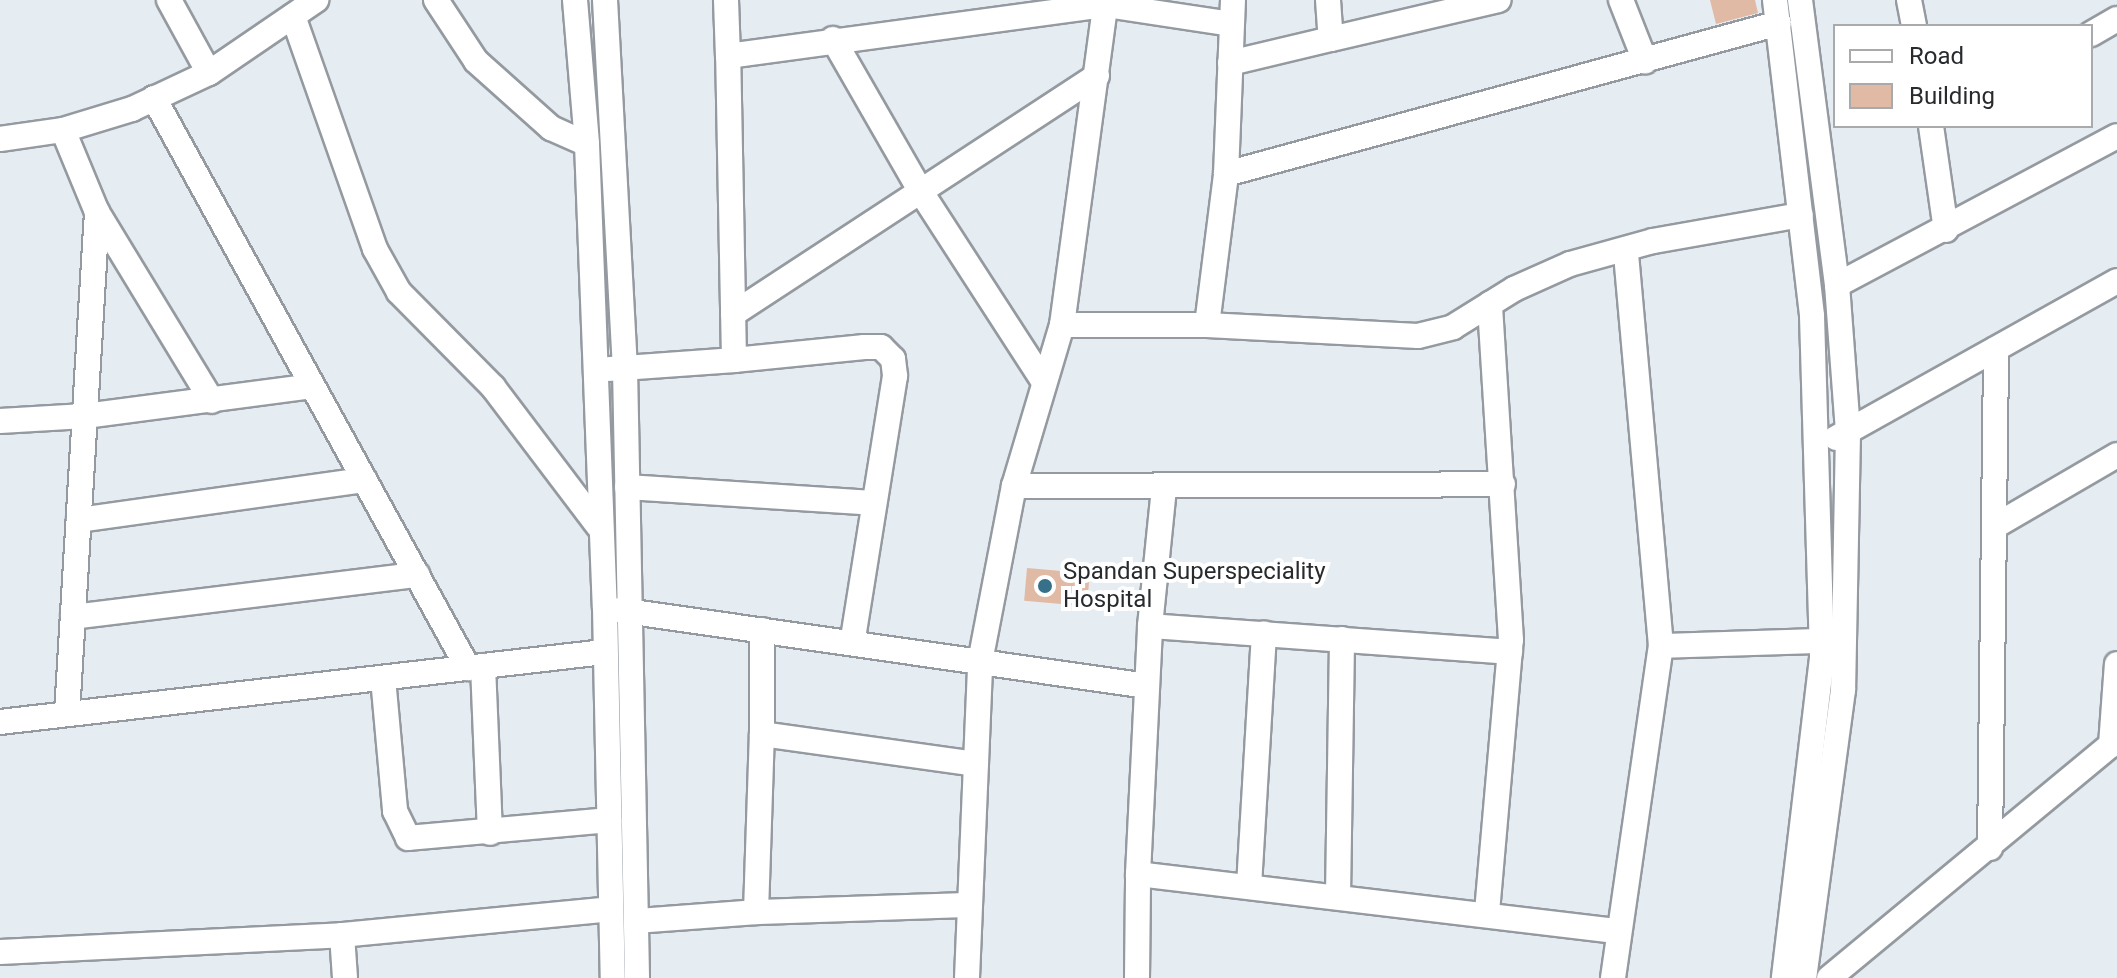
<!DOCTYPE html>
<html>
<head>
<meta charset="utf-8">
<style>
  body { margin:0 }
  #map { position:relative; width:2117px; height:978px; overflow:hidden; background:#e5ecf2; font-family:Roboto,sans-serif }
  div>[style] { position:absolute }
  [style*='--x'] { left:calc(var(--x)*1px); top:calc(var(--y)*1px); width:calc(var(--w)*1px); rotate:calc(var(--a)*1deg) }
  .building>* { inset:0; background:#e1baa6; transform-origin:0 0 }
  .roads { filter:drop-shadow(2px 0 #949aa0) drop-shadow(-2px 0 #949aa0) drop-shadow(0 2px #949aa0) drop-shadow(0 -2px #949aa0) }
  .minor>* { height:24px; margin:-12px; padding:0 12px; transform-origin:12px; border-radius:12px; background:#fff }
  .dots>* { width:22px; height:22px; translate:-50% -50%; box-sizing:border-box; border:4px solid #fff; border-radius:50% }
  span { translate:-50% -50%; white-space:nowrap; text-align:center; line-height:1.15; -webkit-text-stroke:8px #fff; paint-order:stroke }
  .poi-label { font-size:24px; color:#282b2d }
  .left { translate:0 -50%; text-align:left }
  .legend { position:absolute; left:1833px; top:24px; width:260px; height:104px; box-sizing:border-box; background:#fff; border:2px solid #a9aaab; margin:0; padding:10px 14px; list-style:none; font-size:24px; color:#282b2d }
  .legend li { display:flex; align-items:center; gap:16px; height:40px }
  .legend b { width:40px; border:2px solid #a9aaab }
</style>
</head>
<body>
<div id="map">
  <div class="building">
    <i style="clip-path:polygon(1710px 0,1755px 0,1758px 13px,1716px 24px)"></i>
    <i style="left:1027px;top:568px;width:63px;height:33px;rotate:5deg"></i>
  </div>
  <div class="roads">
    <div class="minor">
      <i style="--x:169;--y:0;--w:83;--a:61.3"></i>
      <i style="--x:436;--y:0;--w:73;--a:56.7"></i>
      <i style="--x:476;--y:61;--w:101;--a:41.8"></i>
      <i style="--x:551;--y:128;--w:39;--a:24"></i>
      <i style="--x:575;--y:0;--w:144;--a:85.2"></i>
      <i style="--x:587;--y:144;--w:464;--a:87.8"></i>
      <i style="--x:605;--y:608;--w:370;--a:88.8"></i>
      <i style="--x:605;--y:0;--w:369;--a:86.9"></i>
      <i style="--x:625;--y:368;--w:610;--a:88.87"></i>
      <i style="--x:726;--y:0;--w:56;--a:88"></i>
      <i style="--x:1328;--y:0;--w:39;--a:86"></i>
      <i style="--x:1331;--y:39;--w:172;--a:-13.1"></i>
      <i style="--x:1621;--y:0;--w:66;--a:68.5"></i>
      <i style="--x:1775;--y:0;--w:318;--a:83.3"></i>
      <i style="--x:1812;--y:316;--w:342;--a:88.3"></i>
      <i style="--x:1822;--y:658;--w:322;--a:96.8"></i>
      <i style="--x:1800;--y:0;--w:287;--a:82.6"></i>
      <i style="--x:1837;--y:285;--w:148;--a:85.7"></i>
      <i style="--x:1848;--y:433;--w:257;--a:91.1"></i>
      <i style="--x:1843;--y:690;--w:291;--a:97.7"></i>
      <i style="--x:1909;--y:0;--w:26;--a:79"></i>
      <i style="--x:293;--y:16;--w:247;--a:70.6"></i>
      <i style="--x:375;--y:249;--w:49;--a:60.8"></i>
      <i style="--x:399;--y:292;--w:134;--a:45.3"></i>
      <i style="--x:493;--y:387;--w:174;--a:52.9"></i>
      <i style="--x:2091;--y:34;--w:30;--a:-30"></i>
      <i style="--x:833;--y:39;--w:177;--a:60.1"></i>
      <i style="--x:921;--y:192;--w:226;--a:57.1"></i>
      <i style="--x:1230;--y:63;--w:104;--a:-13.4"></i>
      <i style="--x:154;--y:98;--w:651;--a:61.15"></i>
      <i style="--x:1931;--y:126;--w:105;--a:81.8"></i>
      <i style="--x:63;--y:130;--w:89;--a:67.5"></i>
      <i style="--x:97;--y:212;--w:221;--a:58.7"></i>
      <i style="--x:0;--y:139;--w:64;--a:-8.1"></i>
      <i style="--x:63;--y:130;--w:72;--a:-16.9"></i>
      <i style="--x:132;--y:109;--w:85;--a:-25.1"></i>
      <i style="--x:209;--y:73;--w:130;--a:-34.3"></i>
      <i style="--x:1226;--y:174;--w:573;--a:-15.27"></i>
      <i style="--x:1837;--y:285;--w:317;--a:-28"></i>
      <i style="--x:733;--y:314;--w:435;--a:-33.2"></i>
      <i style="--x:1062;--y:325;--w:145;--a:0"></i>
      <i style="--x:1207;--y:325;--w:211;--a:3"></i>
      <i style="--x:1418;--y:336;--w:36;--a:-14"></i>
      <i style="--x:1453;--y:327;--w:72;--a:-31.9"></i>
      <i style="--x:1514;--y:289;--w:61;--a:-24.1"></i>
      <i style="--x:1570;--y:264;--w:86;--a:-15.5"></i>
      <i style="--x:1653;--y:241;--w:150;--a:-10"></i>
      <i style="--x:1207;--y:325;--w:152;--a:-82.8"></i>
      <i style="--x:1226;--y:174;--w:174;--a:-87.7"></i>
      <i style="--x:734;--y:360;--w:131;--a:-5.7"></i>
      <i style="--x:864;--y:347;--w:17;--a:0"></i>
      <i style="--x:881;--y:347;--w:17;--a:45"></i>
      <i style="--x:893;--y:359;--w:17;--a:83"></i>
      <i style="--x:895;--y:376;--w:270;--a:99.1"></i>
      <i style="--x:609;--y:369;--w:125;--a:-4.1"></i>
      <i style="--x:734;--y:360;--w:304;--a:-91.1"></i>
      <i style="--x:728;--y:56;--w:381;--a:-7.7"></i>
      <i style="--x:1106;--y:5;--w:127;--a:8.6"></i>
      <i style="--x:0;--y:421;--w:85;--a:-3.4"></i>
      <i style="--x:85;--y:416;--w:229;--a:-7.5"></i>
      <i style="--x:1836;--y:438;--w:322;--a:-29.2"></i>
      <i style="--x:1014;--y:486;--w:489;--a:-0.2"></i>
      <i style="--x:627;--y:487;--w:246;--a:3.7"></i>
      <i style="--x:79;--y:520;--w:288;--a:-8"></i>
      <i style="--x:1995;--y:526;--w:141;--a:-30.2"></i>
      <i style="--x:619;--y:610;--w:533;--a:8.19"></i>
      <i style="--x:73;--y:617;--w:347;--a:-7"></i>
      <i style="--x:1150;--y:626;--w:140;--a:-84.2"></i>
      <i style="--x:762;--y:630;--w:104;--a:90"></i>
      <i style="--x:1661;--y:646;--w:160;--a:-1.8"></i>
      <i style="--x:483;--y:666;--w:167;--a:87.6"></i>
      <i style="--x:383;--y:678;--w:134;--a:84.8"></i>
      <i style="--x:395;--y:811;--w:30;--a:64"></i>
      <i style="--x:408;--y:838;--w:202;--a:-5.1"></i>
      <i style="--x:67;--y:714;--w:503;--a:-86.58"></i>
      <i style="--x:0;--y:722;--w:608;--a:-6.61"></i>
      <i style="--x:2111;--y:745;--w:81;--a:-85.8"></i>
      <i style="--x:1990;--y:848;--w:499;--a:-89.3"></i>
      <i style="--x:1138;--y:874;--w:248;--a:-87.2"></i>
      <i style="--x:1150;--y:626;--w:361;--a:4.1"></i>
      <i style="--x:1249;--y:886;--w:253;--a:-86.6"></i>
      <i style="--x:1338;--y:896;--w:257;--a:-89.1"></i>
      <i style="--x:969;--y:905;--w:213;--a:178.1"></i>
      <i style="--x:756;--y:912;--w:178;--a:-88.1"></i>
      <i style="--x:762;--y:734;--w:216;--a:8"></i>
      <i style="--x:1487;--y:912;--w:273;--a:-85"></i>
      <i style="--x:1511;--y:640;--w:337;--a:-93.6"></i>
      <i style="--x:637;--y:921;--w:119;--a:-4.3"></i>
      <i style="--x:342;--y:935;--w:43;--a:86"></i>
      <i style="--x:0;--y:952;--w:342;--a:-2.8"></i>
      <i style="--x:342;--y:935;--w:270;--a:-5.5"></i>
      <i style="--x:967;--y:978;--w:316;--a:-87.6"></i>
      <i style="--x:980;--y:662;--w:179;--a:-79.1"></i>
      <i style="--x:1014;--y:486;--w:168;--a:-73.4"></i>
      <i style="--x:1062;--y:325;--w:328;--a:-82.3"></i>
      <i style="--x:1137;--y:978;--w:104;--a:-89.4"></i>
      <i style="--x:1138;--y:874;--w:484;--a:6.8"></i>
      <i style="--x:1613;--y:978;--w:335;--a:-81.8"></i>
      <i style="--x:1661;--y:646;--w:398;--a:-95.1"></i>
      <i style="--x:1829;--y:978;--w:374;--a:-39.6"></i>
    </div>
  </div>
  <div class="dots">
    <i style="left:1045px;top:586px;background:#367089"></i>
  </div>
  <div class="poi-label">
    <span class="left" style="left:1063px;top:586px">Spandan Superspeciality<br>Hospital</span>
  </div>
  <ul class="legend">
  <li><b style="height:10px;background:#fff"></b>Road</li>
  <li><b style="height:22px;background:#e1baa6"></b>Building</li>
  </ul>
</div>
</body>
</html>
